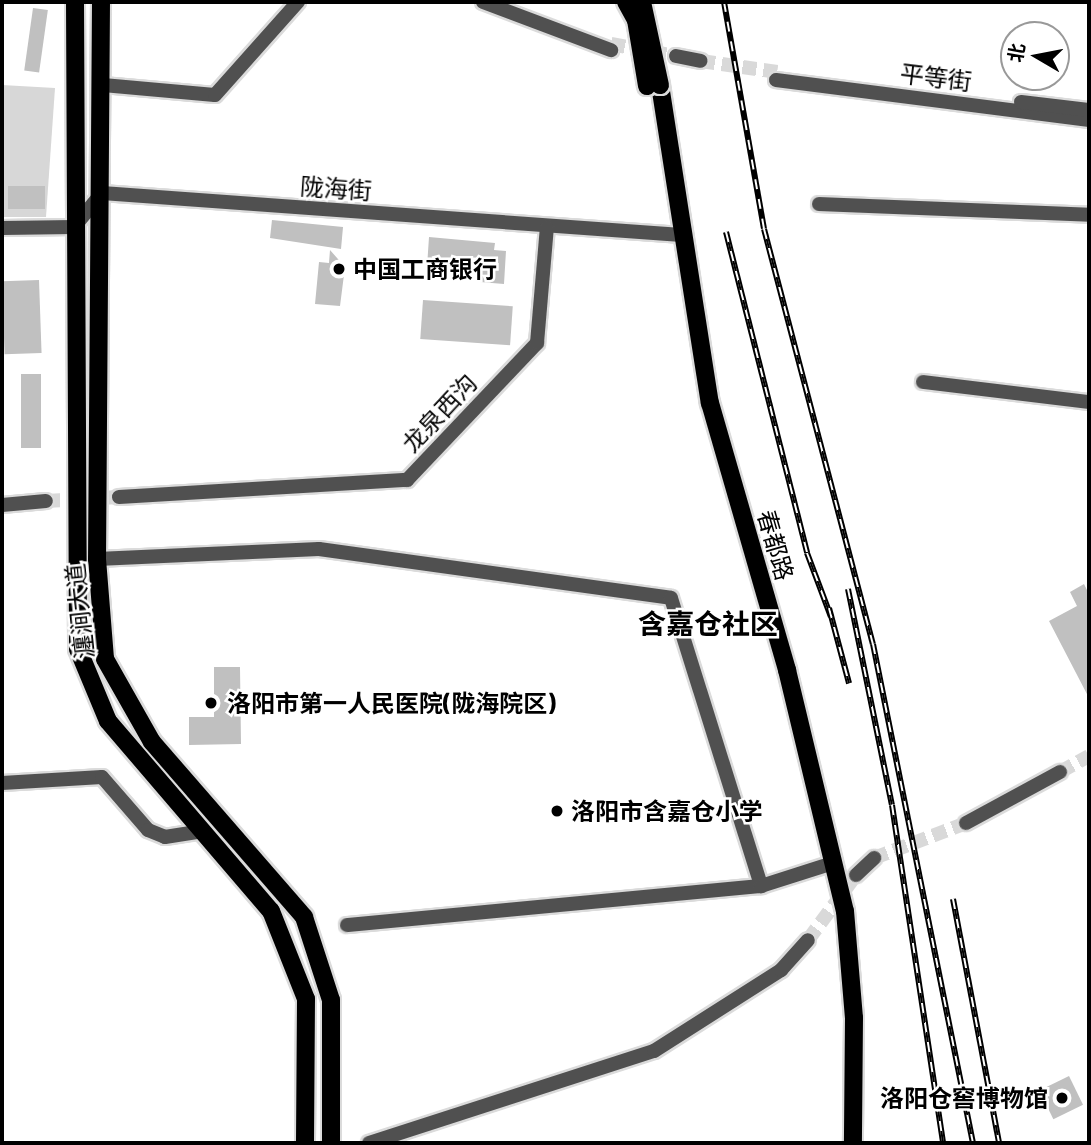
<!DOCTYPE html>
<html>
<head>
<meta charset="utf-8">
<style>
  body { margin:0 }
  #map { position:relative; width:1091px; height:1145px; overflow:hidden; background:#fff; font-family:Barlow,"Noto Sans SC",sans-serif }
  div>[style] { position:absolute }
  [style*='--x'] { left:calc(var(--x)*1px); top:calc(var(--y)*1px); width:calc(var(--w)*1px); rotate:calc(var(--a)*1deg) }
  .green>* { inset:0; background:#d7d7d7 }
  .building>* { inset:0; background:#c0c0c0; transform-origin:0 0 }
  .minor-tunnel>* { height:14px; margin-top:-7px; transform-origin:0; background:repeating-linear-gradient(90deg,#d9d9d9 0 14px,transparent 0 21px) }
  .roads { filter:drop-shadow(2px 0 #dbdbdb) drop-shadow(-2px 0 #dbdbdb) drop-shadow(0 2px #dbdbdb) drop-shadow(0 -2px #dbdbdb) }
  .minor>* { height:14px; margin:-7px; padding:0 7px; transform-origin:7px; border-radius:7px; background:#505050 }
  .major>* { height:18px; margin:-9px; padding:0 9px; transform-origin:9px; border-radius:9px; background:#000 }
  .rail>* { height:6px; margin-top:-3px; transform-origin:0; background:repeating-linear-gradient(90deg,#fff 0 10px,#000 0 20px); box-sizing:border-box; border-block:2px solid #000 }
  .bridges { filter:drop-shadow(2px 0 #dbdbdb) drop-shadow(-2px 0 #dbdbdb) drop-shadow(0 2px #dbdbdb) drop-shadow(0 -2px #dbdbdb) }
  .major-bridge>* { height:18px; margin:-9px; padding:0 9px; transform-origin:9px; border-radius:9px; background:#000 }
  .dots>* { width:19px; height:19px; translate:-50% -50%; box-sizing:border-box; border:4px solid #fff; border-radius:50% }
  span { translate:-50% -50%; white-space:nowrap; text-align:center; line-height:1.15; -webkit-text-stroke:5px #fff; paint-order:stroke }
  .street-label { font-size:24px; color:#000 }
  .poi-label { font-size:24px; color:#000; font-weight:700 }
  .left { translate:0 -50%; text-align:left }
  .right { translate:-100% -50%; text-align:right }
  .quarter-label { font-size:28px; color:#000; font-weight:700 }
  .frame { position:absolute; inset:0; border:4px solid #000; pointer-events:none }
  .north { position:absolute; left:1000px; top:21px; width:70px; height:70px; box-sizing:border-box; background:#fff; border:2px solid #999; border-radius:50%; rotate:280deg; font-size:19px; font-weight:700; line-height:28px; text-align:center; color:#000 }
  .north::after { content:''; display:block; margin:auto; width:24px; height:32px; background:#000; clip-path:polygon(50% 0,100% 100%,50% 72%,0 100%) }
</style>
</head>
<body>
<div id="map">
  <div class="green">
    <i style="clip-path:polygon(2px 85px,55px 88px,46px 217px,2px 217px)"></i>
  </div>
  <div class="building">
    <i style="left:33px;top:8px;width:15px;height:63px;rotate:8deg"></i>
    <i style="left:45px;top:186px;width:23px;height:37px;rotate:90deg"></i>
    <i style="clip-path:polygon(272px 220px,343px 227px,341px 249px,270px 238px)"></i>
    <i style="clip-path:polygon(429px 237px,495px 243px,494px 250px,506px 251px,504px 284px,480px 282px,482px 258px,465px 257px,464px 270px,427px 267px)"></i>
    <i style="clip-path:polygon(330px 250px,345px 267px,340px 306px,315px 304px,319px 262px,329px 263px)"></i>
    <i style="left:39px;top:280px;width:73px;height:37px;rotate:88deg"></i>
    <i style="left:423px;top:300px;width:90px;height:39px;rotate:4deg"></i>
    <i style="left:21px;top:374px;width:20px;height:74px"></i>
    <i style="clip-path:polygon(1084px 584px,1089px 594px,1089px 698px,1049px 621px,1077px 606px,1070px 592px)"></i>
    <i style="clip-path:polygon(214px 667px,240px 667px,241px 744px,189px 745px,189px 717px,214px 717px)"></i>
    <i style="left:1069px;top:1076px;width:32px;height:33px;rotate:64deg"></i>
  </div>
  <div class="minor-tunnel">
    <i style="--x:611;--y:44;--w:66;--a:10.5"></i>
    <i style="--x:701;--y:61;--w:77;--a:8.2"></i>
    <i style="--x:46;--y:501;--w:73;--a:-3.1"></i>
    <i style="--x:1060;--y:772;--w:33;--a:-29"></i>
    <i style="--x:874;--y:858;--w:98;--a:-20.8"></i>
    <i style="--x:808;--y:940;--w:81;--a:-53.6"></i>
  </div>
  <div class="roads">
    <div class="minor">
      <i style="--x:483;--y:2;--w:137;--a:20.6"></i>
      <i style="--x:676;--y:56;--w:25;--a:11"></i>
      <i style="--x:776;--y:80;--w:316;--a:7.3"></i>
      <i style="--x:103;--y:85;--w:112;--a:5.1"></i>
      <i style="--x:215;--y:95;--w:125;--a:-48.3"></i>
      <i style="--x:1021;--y:102;--w:68;--a:6.7"></i>
      <i style="--x:819;--y:204;--w:270;--a:2.3"></i>
      <i style="--x:2;--y:228;--w:72;--a:-0.8"></i>
      <i style="--x:74;--y:227;--w:44;--a:-50.5"></i>
      <i style="--x:102;--y:193;--w:581;--a:4.15"></i>
      <i style="--x:923;--y:382;--w:167;--a:6.9"></i>
      <i style="--x:119;--y:497;--w:289;--a:-3.4"></i>
      <i style="--x:407;--y:480;--w:189;--a:-46.5"></i>
      <i style="--x:537;--y:343;--w:116;--a:-85.1"></i>
      <i style="--x:2;--y:505;--w:44;--a:-5.2"></i>
      <i style="--x:97;--y:559;--w:222;--a:-2.6"></i>
      <i style="--x:319;--y:549;--w:355;--a:7.9"></i>
      <i style="--x:671;--y:598;--w:302;--a:72.6"></i>
      <i style="--x:2;--y:783;--w:100;--a:-3.4"></i>
      <i style="--x:102;--y:777;--w:70;--a:49"></i>
      <i style="--x:148;--y:830;--w:18;--a:22"></i>
      <i style="--x:165;--y:837;--w:37;--a:-9"></i>
      <i style="--x:966;--y:823;--w:107;--a:-28.5"></i>
      <i style="--x:856;--y:875;--w:25;--a:-43"></i>
      <i style="--x:347;--y:925;--w:416;--a:-5.4"></i>
      <i style="--x:761;--y:886;--w:76;--a:-17.7"></i>
      <i style="--x:369;--y:1143;--w:299;--a:-17.9"></i>
      <i style="--x:654;--y:1051;--w:151;--a:-32.5"></i>
      <i style="--x:781;--y:970;--w:40;--a:-48"></i>
    </div>
    <div class="major">
      <i style="--x:75;--y:2;--w:647;--a:89.73"></i>
      <i style="--x:78;--y:649;--w:78;--a:67.4"></i>
      <i style="--x:108;--y:721;--w:250;--a:49.4"></i>
      <i style="--x:271;--y:911;--w:95;--a:68.3"></i>
      <i style="--x:306;--y:999;--w:144;--a:90.4"></i>
      <i style="--x:101;--y:2;--w:557;--a:90.41"></i>
      <i style="--x:97;--y:559;--w:100;--a:85.4"></i>
      <i style="--x:105;--y:659;--w:95;--a:60.5"></i>
      <i style="--x:152;--y:742;--w:232;--a:49"></i>
      <i style="--x:304;--y:917;--w:87;--a:72"></i>
      <i style="--x:331;--y:1000;--w:143;--a:90"></i>
      <i style="--x:660;--y:85;--w:322;--a:81.1"></i>
      <i style="--x:710;--y:403;--w:278;--a:73.9"></i>
      <i style="--x:787;--y:670;--w:248;--a:76.5"></i>
      <i style="--x:845;--y:911;--w:107;--a:85.2"></i>
      <i style="--x:854;--y:1018;--w:125;--a:90.5"></i>
    </div>
  </div>
  <div class="rail">
    <i style="--x:724;--y:2;--w:230;--a:80"></i>
    <i style="--x:764;--y:229;--w:429;--a:75.3"></i>
    <i style="--x:873;--y:644;--w:509;--a:78.67"></i>
    <i style="--x:726;--y:232;--w:331;--a:75.8"></i>
    <i style="--x:807;--y:553;--w:68;--a:69.4"></i>
    <i style="--x:848;--y:589;--w:220;--a:78.5"></i>
    <i style="--x:892;--y:805;--w:342;--a:81.4"></i>
    <i style="--x:829;--y:608;--w:78;--a:75.1"></i>
    <i style="--x:953;--y:899;--w:248;--a:79.3"></i>
  </div>
  <div class="bridges">
    <div class="major-bridge">
      <i style="--x:626;--y:2;--w:21;--a:61"></i>
      <i style="--x:636;--y:20;--w:67;--a:80.5"></i>
      <i style="--x:642;--y:2;--w:85;--a:77.8"></i>
    </div>
  </div>
  <div class="dots">
    <i style="left:339px;top:269px;background:#000"></i>
    <i style="left:211px;top:703px;background:#000"></i>
    <i style="left:557px;top:811px;background:#000"></i>
    <i style="left:1062px;top:1098px;background:#000"></i>
  </div>
  <div class="street-label">
    <span style="left:936px;top:77px;rotate:7deg">平等街</span>
    <span style="left:336px;top:188px;rotate:4deg">陇海街</span>
    <span style="left:439px;top:413px;rotate:-47deg">龙泉西沟</span>
    <span style="left:776px;top:545px;rotate:74deg">春都路</span>
    <span style="left:79px;top:611px;rotate:-96deg">瀍涧大道</span>
  </div>
  <div class="poi-label">
    <span class="left" style="left:353px;top:269px">中国工商银行</span>
    <span class="left" style="left:227px;top:703px">洛阳市第一人民医院(陇海院区)</span>
    <span class="left" style="left:571px;top:811px">洛阳市含嘉仓小学</span>
    <span class="right" style="left:1048px;top:1098px">洛阳仓窖博物馆</span>
  </div>
  <div class="quarter-label">
    <span style="left:708px;top:623px">含嘉仓社区</span>
  </div>
  <div class="frame"></div>
  <div class="north">北</div>
</div>
</body>
</html>
